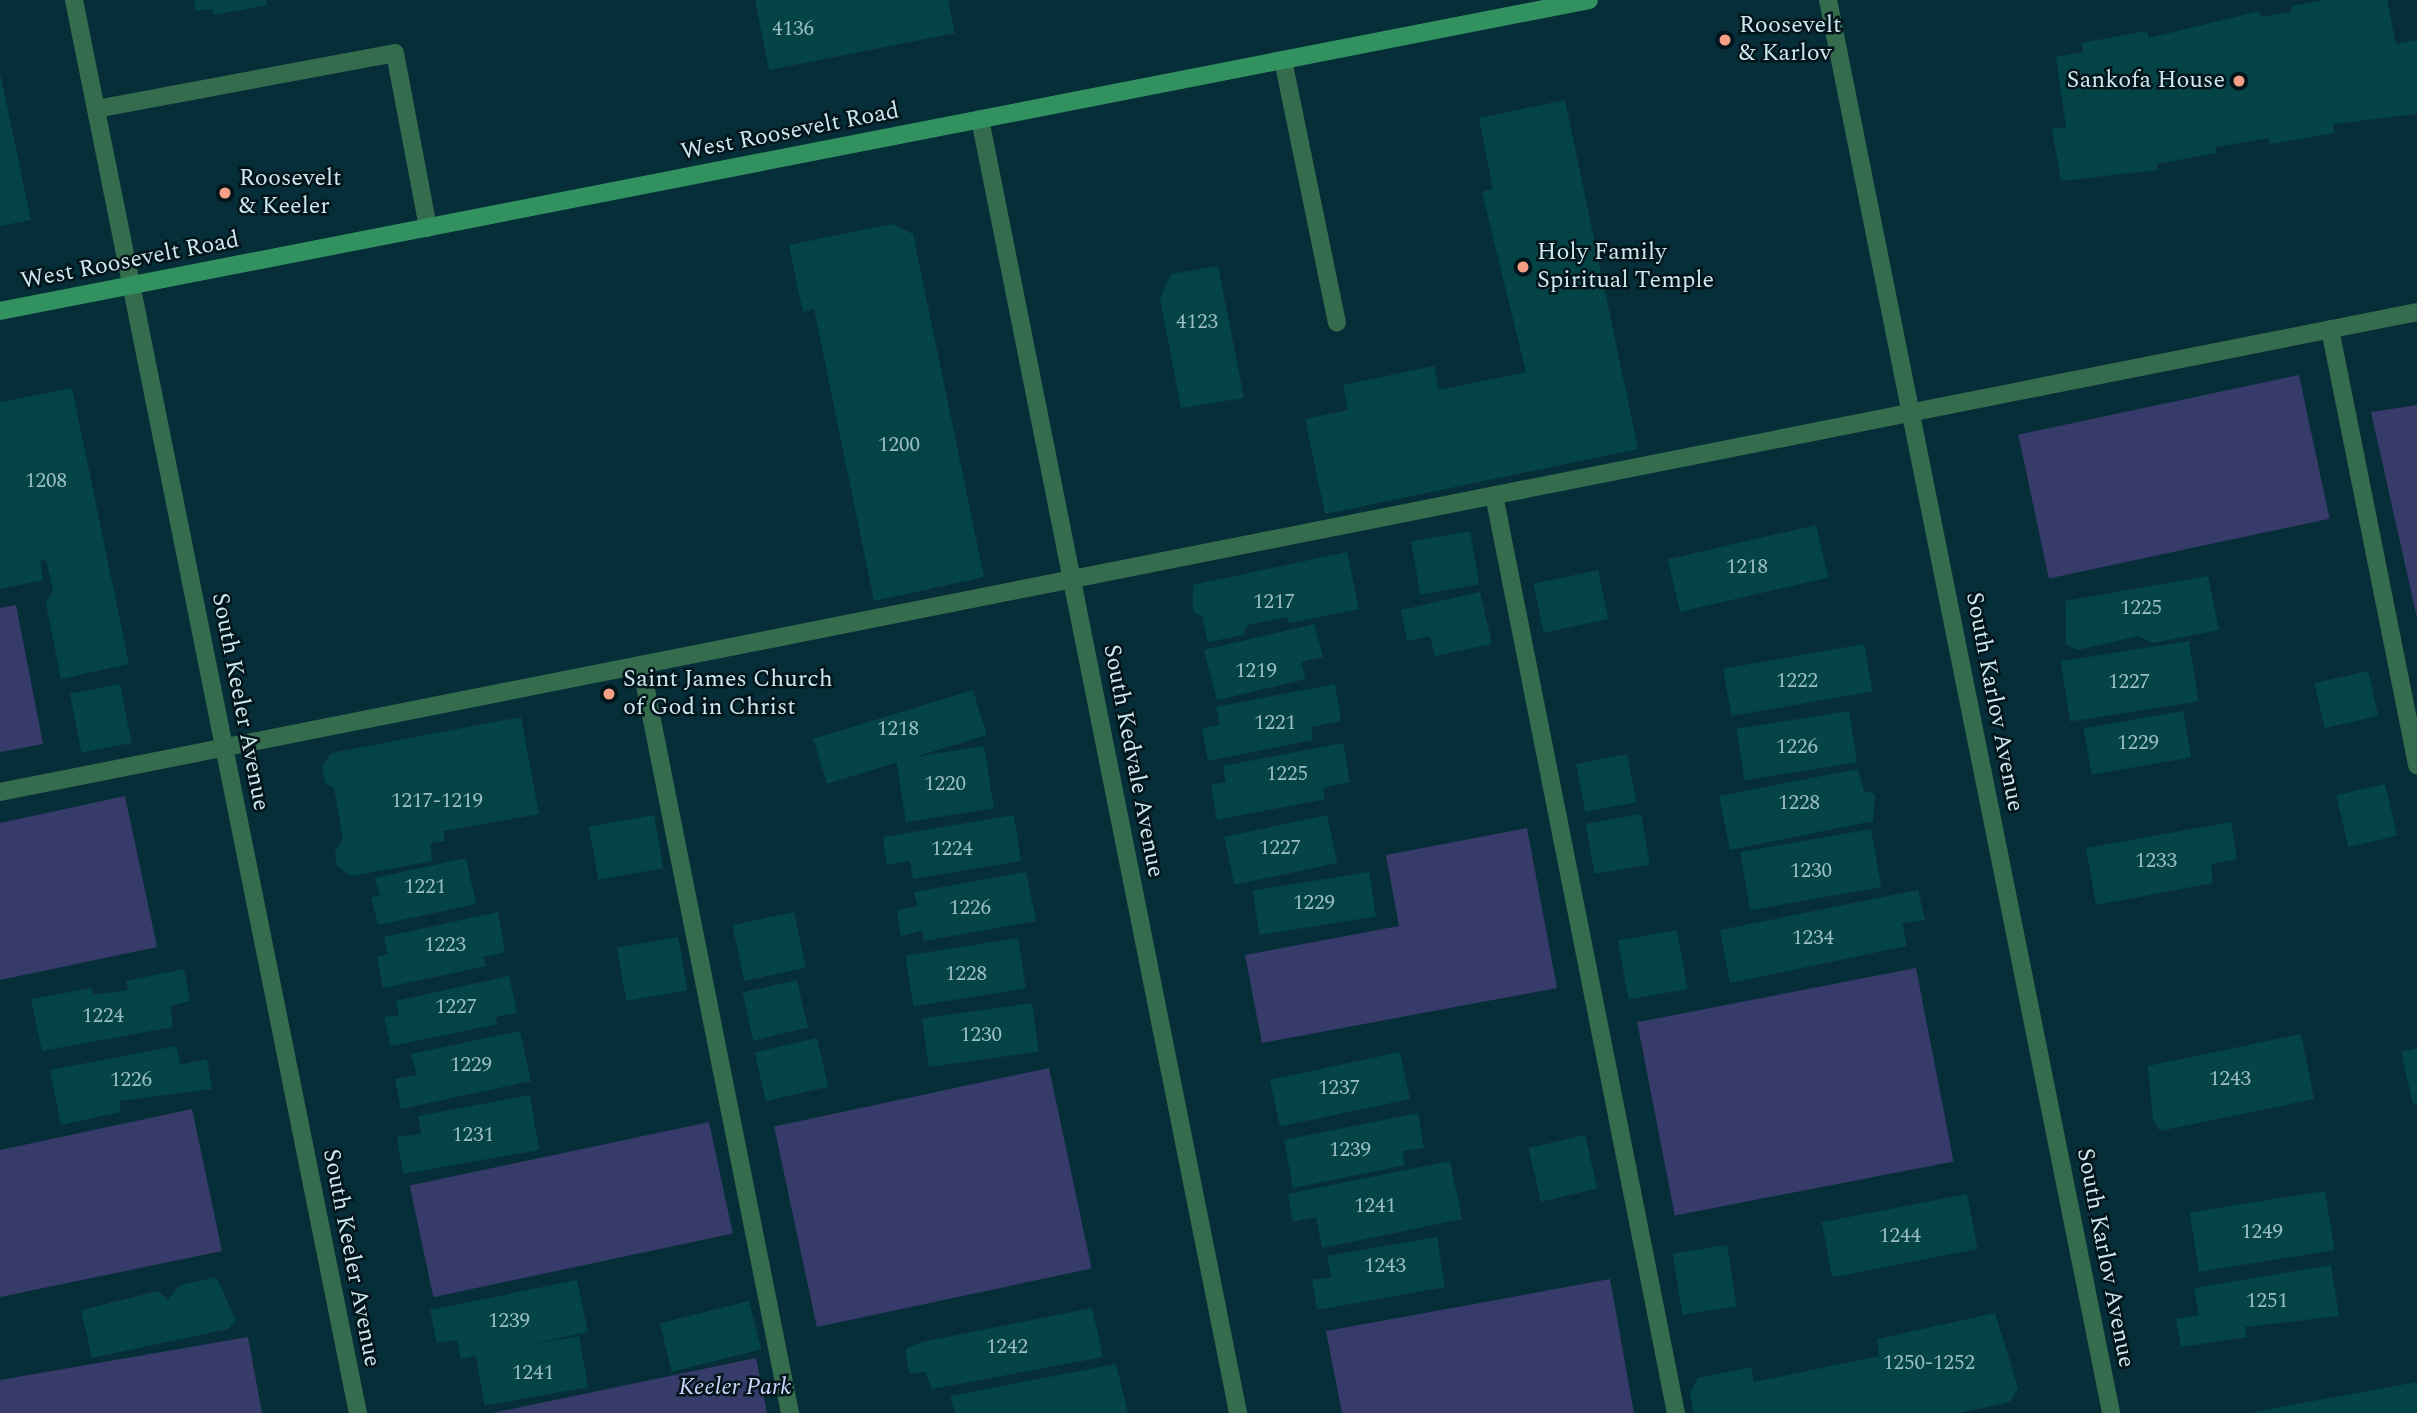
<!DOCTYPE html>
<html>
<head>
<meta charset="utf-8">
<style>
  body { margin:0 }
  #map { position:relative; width:2417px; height:1413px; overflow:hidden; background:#052e38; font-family:Spectral,serif }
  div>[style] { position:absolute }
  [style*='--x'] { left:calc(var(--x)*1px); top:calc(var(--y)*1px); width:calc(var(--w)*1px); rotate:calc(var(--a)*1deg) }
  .green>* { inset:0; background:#363b69; transform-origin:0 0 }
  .building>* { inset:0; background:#044446; transform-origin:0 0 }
  .service>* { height:18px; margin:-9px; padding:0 9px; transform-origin:9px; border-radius:9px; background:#356c4d }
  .minor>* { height:18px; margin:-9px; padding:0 9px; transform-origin:9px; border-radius:9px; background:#356c4d }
  .tertiary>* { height:18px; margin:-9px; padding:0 9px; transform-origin:9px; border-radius:9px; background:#356c4d }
  .secondary>* { height:18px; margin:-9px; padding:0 9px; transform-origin:9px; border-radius:9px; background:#319260 }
  .dots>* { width:19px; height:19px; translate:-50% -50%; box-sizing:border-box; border:4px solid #02151a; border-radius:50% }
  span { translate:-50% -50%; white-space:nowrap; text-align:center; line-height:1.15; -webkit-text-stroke:5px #02151a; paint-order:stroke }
  .number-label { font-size:21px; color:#9bbec4 }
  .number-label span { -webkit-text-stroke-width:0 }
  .poi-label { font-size:24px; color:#cde7ee }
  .left { translate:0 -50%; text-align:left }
  .right { translate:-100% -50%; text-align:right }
  .street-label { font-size:24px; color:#cde7ee }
  .park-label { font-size:24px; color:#cdd5fe; font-style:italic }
</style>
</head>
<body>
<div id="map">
  <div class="green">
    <i style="left:2299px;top:375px;width:147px;height:287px;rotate:78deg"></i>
    <i style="clip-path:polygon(2417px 405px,2417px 618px,2371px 412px)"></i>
    <i style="clip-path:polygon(16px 605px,43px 744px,0 752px,0 608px)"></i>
    <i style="clip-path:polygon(125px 796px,157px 947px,0 980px,0 823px)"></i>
    <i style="clip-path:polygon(1527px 828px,1557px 988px,1262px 1043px,1245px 955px,1399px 926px,1386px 855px)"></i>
    <i style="left:1916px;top:968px;width:197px;height:284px;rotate:79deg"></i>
    <i style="left:1049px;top:1068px;width:205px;height:281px;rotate:78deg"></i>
    <i style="clip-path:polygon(192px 1109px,222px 1251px,0 1297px,0 1150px)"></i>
    <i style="left:709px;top:1122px;width:114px;height:306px;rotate:78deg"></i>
    <i style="clip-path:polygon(1610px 1279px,1634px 1413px,1342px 1413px,1326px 1331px)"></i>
    <i style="clip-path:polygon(248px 1337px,262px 1413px,0 1413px,0 1380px)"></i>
    <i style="clip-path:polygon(756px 1358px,767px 1413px,492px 1413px)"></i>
  </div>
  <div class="building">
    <i style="clip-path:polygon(194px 0,266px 0,267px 5px,214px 15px,213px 9px,196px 11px)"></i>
    <i style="clip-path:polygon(755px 0,948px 0,955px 33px,769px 70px)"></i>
    <i style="clip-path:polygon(2323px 0,2387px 0,2396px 44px,2417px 40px,2417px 114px,2333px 124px,2335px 133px,2270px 144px,2269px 138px,2216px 147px,2216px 153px,2157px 164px,2158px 170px,2061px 181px,2052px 129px,2066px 127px,2056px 57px,2083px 52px,2081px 43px,2147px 31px,2149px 38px,2260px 11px,2261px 17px,2291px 12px,2292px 6px)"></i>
    <i style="clip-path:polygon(0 73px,31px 220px,0 226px)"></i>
    <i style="clip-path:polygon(1565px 100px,1638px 449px,1325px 514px,1305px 419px,1348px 410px,1343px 385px,1434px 366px,1439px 390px,1526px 372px,1482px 192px,1493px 189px,1479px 118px)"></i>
    <i style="clip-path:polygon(892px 224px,913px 234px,984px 577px,874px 601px,814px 309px,803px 312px,789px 245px)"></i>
    <i style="clip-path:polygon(1218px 266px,1244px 398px,1181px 408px,1160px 299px,1171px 274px)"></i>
    <i style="clip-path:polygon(72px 388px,129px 664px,61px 679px,46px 604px,53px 590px,46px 560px,40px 561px,43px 580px,0 589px,0 402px)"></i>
    <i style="left:1816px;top:525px;width:54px;height:152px;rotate:77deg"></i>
    <i style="left:1470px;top:531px;width:54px;height:60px;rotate:80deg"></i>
    <i style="clip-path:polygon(1347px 552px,1359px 609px,1289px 623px,1287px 617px,1248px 625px,1243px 635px,1208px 642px,1202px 616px,1193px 612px,1193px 585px)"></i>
    <i style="left:1598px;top:570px;width:50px;height:66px;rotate:78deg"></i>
    <i style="clip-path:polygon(2208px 576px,2219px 630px,2153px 643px,2138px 636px,2078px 650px,2066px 645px,2065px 601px)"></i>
    <i style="clip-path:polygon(1480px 592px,1492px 644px,1435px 656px,1430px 636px,1407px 641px,1401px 610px)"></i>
    <i style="clip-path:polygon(1314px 624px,1323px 657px,1301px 662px,1306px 679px,1217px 700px,1204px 650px)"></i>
    <i style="left:2189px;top:641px;width:61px;height:130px;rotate:81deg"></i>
    <i style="left:1864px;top:644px;width:48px;height:143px;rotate:80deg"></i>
    <i style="left:2368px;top:671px;width:46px;height:55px;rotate:77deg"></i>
    <i style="left:120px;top:684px;width:60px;height:51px;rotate:79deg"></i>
    <i style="clip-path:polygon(1335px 684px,1341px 721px,1311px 727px,1313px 740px,1208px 761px,1202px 728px,1220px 725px,1216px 707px)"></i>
    <i style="left:973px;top:690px;width:47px;height:167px;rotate:73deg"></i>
    <i style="left:1849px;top:711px;width:52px;height:114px;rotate:81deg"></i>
    <i style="left:2183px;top:711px;width:47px;height:101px;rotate:80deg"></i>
    <i style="clip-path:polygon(521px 717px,539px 814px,443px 831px,445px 841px,430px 843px,432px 861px,352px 876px,337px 866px,335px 852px,343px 839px,334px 788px,325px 783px,322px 766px,331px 753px)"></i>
    <i style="clip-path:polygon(1343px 743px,1350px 782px,1323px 788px,1325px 799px,1217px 820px,1211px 785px,1226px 782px,1223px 766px)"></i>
    <i style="left:984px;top:746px;width:63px;height:89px;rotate:81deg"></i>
    <i style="left:1627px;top:754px;width:49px;height:52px;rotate:79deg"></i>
    <i style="clip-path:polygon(1858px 769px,1864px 791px,1875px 794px,1873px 821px,1730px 850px,1719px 796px)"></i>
    <i style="left:2385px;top:784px;width:53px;height:50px;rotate:77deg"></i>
    <i style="left:1641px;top:814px;width:51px;height:56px;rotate:80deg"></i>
    <i style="left:654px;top:815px;width:54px;height:66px;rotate:80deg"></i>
    <i style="clip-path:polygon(1014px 815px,1021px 861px,913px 879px,910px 861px,887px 865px,883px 837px)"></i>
    <i style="left:1327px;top:815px;width:49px;height:105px;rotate:78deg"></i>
    <i style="clip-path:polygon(2231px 822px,2237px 859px,2211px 864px,2213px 883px,2096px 905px,2086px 848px)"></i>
    <i style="left:1871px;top:829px;width:59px;height:133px;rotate:80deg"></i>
    <i style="clip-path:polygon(466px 858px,476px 904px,378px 925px,371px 897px,380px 896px,375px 878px)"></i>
    <i style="clip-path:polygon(1026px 872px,1036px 921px,924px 941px,922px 931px,901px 936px,897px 910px,918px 906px,914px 892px)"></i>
    <i style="left:1369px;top:872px;width:45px;height:118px;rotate:81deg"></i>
    <i style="clip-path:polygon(1918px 890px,1925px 920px,1902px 923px,1907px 946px,1730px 983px,1720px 930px)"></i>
    <i style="clip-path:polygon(498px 912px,505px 952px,483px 957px,486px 966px,383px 988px,377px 957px,388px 954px,384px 937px)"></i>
    <i style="left:794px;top:912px;width:57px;height:63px;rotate:78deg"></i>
    <i style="left:1677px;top:930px;width:60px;height:60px;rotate:80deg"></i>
    <i style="left:678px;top:937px;width:54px;height:62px;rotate:80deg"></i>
    <i style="left:1018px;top:938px;width:51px;height:114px;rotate:81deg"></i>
    <i style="clip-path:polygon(184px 969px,190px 1001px,170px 1006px,173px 1027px,42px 1051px,31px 999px,92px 988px,93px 995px,128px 990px,126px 981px)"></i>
    <i style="clip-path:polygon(509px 976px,517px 1013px,495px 1017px,498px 1024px,391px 1046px,384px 1017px,399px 1015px,396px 1001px)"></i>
    <i style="left:797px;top:980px;width:49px;height:56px;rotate:77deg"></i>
    <i style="left:1032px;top:1003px;width:49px;height:111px;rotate:82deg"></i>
    <i style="clip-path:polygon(520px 1031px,531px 1081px,401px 1109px,395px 1079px,417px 1075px,411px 1054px)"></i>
    <i style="clip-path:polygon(2301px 1034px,2314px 1099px,2160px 1131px,2153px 1120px,2148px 1066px)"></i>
    <i style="left:817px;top:1038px;width:50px;height:64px;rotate:77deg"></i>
    <i style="clip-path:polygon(176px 1046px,180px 1065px,207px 1059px,212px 1089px,119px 1101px,121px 1112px,61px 1125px,50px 1070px)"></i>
    <i style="clip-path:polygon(2417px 1048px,2417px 1104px,2413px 1104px,2401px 1052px)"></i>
    <i style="left:1400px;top:1052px;width:48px;height:133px;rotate:78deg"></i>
    <i style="clip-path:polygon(530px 1095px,539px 1150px,403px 1174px,397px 1137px,421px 1134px,418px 1116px)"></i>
    <i style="clip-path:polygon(1418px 1113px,1424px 1148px,1402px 1151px,1405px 1165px,1293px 1188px,1284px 1140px)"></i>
    <i style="left:1585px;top:1135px;width:55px;height:58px;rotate:77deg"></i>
    <i style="clip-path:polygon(1450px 1161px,1462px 1219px,1322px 1248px,1316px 1217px,1293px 1222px,1288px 1194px)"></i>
    <i style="left:2325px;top:1191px;width:60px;height:137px;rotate:81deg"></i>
    <i style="left:1967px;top:1194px;width:56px;height:148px;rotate:79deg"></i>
    <i style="clip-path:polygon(1437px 1237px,1445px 1287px,1317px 1310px,1312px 1280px,1331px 1277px,1327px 1256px)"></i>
    <i style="left:1727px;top:1245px;width:62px;height:55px;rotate:81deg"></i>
    <i style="clip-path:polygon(2331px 1265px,2339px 1316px,2245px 1327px,2247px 1337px,2181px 1347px,2176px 1319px,2199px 1315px,2194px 1288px)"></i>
    <i style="clip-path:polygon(216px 1277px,236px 1320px,228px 1329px,92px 1358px,81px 1310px,158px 1291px,168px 1300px,180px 1285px)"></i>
    <i style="clip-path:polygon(577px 1280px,588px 1332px,461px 1359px,457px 1340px,437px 1343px,430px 1310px)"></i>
    <i style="left:749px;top:1301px;width:50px;height:92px;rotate:76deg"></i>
    <i style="clip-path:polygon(1092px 1308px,1103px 1357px,932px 1389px,925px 1372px,909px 1374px,905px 1349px,922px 1342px)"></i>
    <i style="clip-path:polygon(1995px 1313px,2018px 1388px,2010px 1402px,1960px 1413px,1694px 1413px,1690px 1393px,1698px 1378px,1751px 1367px,1754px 1382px,1879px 1356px,1877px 1339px)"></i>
    <i style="left:579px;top:1336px;width:52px;height:105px;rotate:80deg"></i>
    <i style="clip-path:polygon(1116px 1364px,1128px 1413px,955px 1413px,950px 1396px)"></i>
    <i style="clip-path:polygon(2417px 1382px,2417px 1413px,2254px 1413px,2254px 1412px)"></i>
  </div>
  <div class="service">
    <i style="--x:1283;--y:60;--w:268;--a:78.4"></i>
    <i style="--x:96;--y:109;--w:304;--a:-10.6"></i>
    <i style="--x:395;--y:53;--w:178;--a:79.3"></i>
    <i style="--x:2330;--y:329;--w:445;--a:78.7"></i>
    <i style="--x:1494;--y:495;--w:936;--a:78.79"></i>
    <i style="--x:641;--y:665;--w:763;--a:78.73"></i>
    <i style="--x:0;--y:792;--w:2464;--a:-11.23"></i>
  </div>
  <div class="minor">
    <i style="--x:1828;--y:0;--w:1441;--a:78.67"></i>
    <i style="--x:980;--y:119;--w:1319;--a:78.72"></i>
  </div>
  <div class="tertiary">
    <i style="--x:74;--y:0;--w:1441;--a:78.64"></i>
  </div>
  <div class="secondary">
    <i style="--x:0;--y:311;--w:1619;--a:-11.07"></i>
  </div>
  <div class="dots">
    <i style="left:1725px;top:40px;background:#f49f86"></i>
    <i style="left:2239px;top:81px;background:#f49f86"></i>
    <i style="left:225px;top:193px;background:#f49f86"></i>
    <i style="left:1523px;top:267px;background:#f49f86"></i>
    <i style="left:609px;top:694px;background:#f49f86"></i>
  </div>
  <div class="number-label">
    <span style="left:793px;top:29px">4136</span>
    <span style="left:1197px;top:322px">4123</span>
    <span style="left:899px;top:445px">1200</span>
    <span style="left:46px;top:481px">1208</span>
    <span style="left:1747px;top:567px">1218</span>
    <span style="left:1274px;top:602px">1217</span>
    <span style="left:2141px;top:608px">1225</span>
    <span style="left:1256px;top:671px">1219</span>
    <span style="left:1797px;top:681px">1222</span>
    <span style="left:2129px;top:682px">1227</span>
    <span style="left:1275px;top:723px">1221</span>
    <span style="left:898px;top:729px">1218</span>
    <span style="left:2138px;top:743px">1229</span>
    <span style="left:1797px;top:747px">1226</span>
    <span style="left:1287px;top:774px">1225</span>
    <span style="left:945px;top:784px">1220</span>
    <span style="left:437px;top:801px">1217-1219</span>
    <span style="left:1799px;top:803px">1228</span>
    <span style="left:1280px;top:848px">1227</span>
    <span style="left:952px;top:849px">1224</span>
    <span style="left:2156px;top:861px">1233</span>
    <span style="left:1811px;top:871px">1230</span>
    <span style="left:425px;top:887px">1221</span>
    <span style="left:1314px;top:903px">1229</span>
    <span style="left:970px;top:908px">1226</span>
    <span style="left:1813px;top:938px">1234</span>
    <span style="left:445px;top:945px">1223</span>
    <span style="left:966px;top:974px">1228</span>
    <span style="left:456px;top:1007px">1227</span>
    <span style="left:103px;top:1016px">1224</span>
    <span style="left:981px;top:1035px">1230</span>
    <span style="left:471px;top:1065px">1229</span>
    <span style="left:2230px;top:1079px">1243</span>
    <span style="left:131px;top:1080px">1226</span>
    <span style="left:1339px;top:1088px">1237</span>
    <span style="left:473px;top:1135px">1231</span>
    <span style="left:1350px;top:1150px">1239</span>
    <span style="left:1375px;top:1206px">1241</span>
    <span style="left:2262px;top:1232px">1249</span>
    <span style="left:1900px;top:1236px">1244</span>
    <span style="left:1385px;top:1266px">1243</span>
    <span style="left:2267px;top:1301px">1251</span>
    <span style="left:509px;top:1321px">1239</span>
    <span style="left:1007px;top:1347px">1242</span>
    <span style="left:1929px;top:1363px">1250-1252</span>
    <span style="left:533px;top:1373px">1241</span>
  </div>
  <div class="poi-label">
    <span class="left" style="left:1739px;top:40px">Roosevelt<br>&amp; Karlov</span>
    <span class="right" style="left:2225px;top:81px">Sankofa House</span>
    <span class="left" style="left:239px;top:193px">Roosevelt<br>&amp; Keeler</span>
    <span class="left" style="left:1537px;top:267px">Holy Family<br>Spiritual Temple</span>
    <span class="left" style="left:623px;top:694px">Saint James Church<br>of God in Christ</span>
  </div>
  <div class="street-label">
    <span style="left:790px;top:132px;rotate:-11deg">West Roosevelt Road</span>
    <span style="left:130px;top:261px;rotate:-11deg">West Roosevelt Road</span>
    <span style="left:240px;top:702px;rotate:79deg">South Keeler Avenue</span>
    <span style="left:1994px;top:702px;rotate:79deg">South Karlov Avenue</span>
    <span style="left:1133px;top:761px;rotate:79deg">South Kedvale Avenue</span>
    <span style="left:351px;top:1258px;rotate:79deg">South Keeler Avenue</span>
    <span style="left:2105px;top:1258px;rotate:79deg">South Karlov Avenue</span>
  </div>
  <div class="park-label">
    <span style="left:735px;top:1388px">Keeler Park</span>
  </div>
</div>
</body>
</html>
